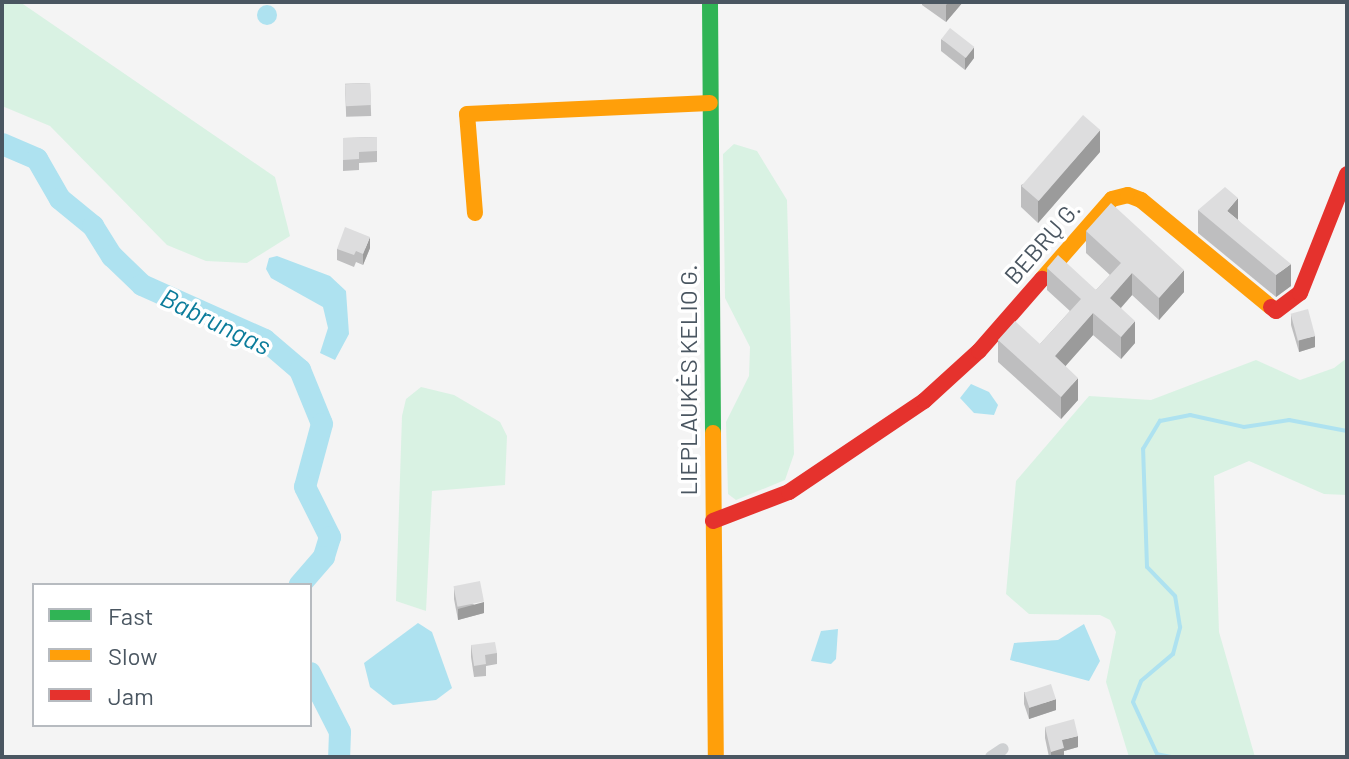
<!DOCTYPE html>
<html>
<head>
<meta charset="utf-8">
<style>
  body { margin:0 }
  #map { position:relative; width:1349px; height:759px; overflow:hidden; background:#f4f4f4; font-family:Barlow,sans-serif }
  div>[style] { position:absolute }
  [style*='--x'] { left:calc(var(--x)*1px); top:calc(var(--y)*1px); width:calc(var(--w)*1px); rotate:calc(var(--a)*1deg) }
  .green>* { inset:0; background:#d9f2e3 }
  .water>* { inset:0; background:#aee2f0 }
  .round { border-radius:50% }
  .stream>* { height:4px; margin:-2px; padding:0 2px; transform-origin:2px; border-radius:2px; background:#aee2f0 }
  .river>* { height:22px; margin:-11px; padding:0 11px; transform-origin:11px; border-radius:11px; background:#aee2f0 }
  .street>* { height:12px; margin:-6px; padding:0 6px; transform-origin:6px; border-radius:6px; background:#ced0d2 }
  .fast>* { height:16px; margin:-8px; padding:0 8px; transform-origin:8px; border-radius:8px; background:#30b455 }
  .slow>* { height:16px; margin:-8px; padding:0 8px; transform-origin:8px; border-radius:8px; background:#ff9f0a }
  .jam>* { height:16px; margin:-8px; padding:0 8px; transform-origin:8px; border-radius:8px; background:#e5322d }
  .wall>* { inset:0; background:#bebebf; transform-origin:0 0 }
  .shaded-wall>* { inset:0; background:#9b9b9b }
  .building>* { inset:0; background:#ddddde; transform-origin:0 0 }
  span { translate:-50% -50%; white-space:nowrap; text-align:center; line-height:1.15; -webkit-text-stroke:7px #fff; paint-order:stroke }
  .street-label { font-size:24px; color:#4a5661 }
  .water-label { font-size:26px; color:#0c7c9b; font-style:italic }
  .frame { position:absolute; inset:0; border:4px solid #4a5661; pointer-events:none }
  .legend { position:absolute; left:32px; top:583px; width:280px; height:144px; box-sizing:border-box; background:#fff; border:2px solid #b7bbc0; margin:0; padding:10px 14px; list-style:none; font-size:24px; color:#4a5661 }
  .legend li { display:flex; align-items:center; gap:16px; height:40px }
  .legend b { width:40px; border:2px solid #b7bbc0 }
</style>
</head>
<body>
<div id="map">
  <div class="green">
    <i style="clip-path:polygon(2px 2px,20px 2px,275px 177px,290px 236px,247px 263px,206px 261px,167px 245px,50px 126px,2px 106px)"></i>
    <i style="clip-path:polygon(734px 144px,757px 151px,787px 200px,794px 454px,785px 480px,736px 500px,728px 494px,726px 422px,749px 376px,750px 347px,725px 298px,723px 154px)"></i>
    <i style="clip-path:polygon(1347px 358px,1347px 495px,1324px 494px,1249px 461px,1214px 476px,1219px 632px,1255px 757px,1129px 757px,1106px 682px,1116px 632px,1110px 620px,1100px 615px,1029px 614px,1006px 594px,1016px 481px,1089px 396px,1151px 400px,1256px 360px,1300px 380px,1334px 368px)"></i>
    <i style="clip-path:polygon(421px 387px,454px 395px,500px 422px,507px 436px,505px 485px,432px 491px,426px 611px,396px 601px,402px 416px,406px 399px)"></i>
  </div>
  <div class="water">
    <i class="round" style="left:257px;top:5px;width:20px;height:20px"></i>
    <i style="clip-path:polygon(277px 256px,330px 276px,346px 291px,349px 334px,335px 360px,320px 353px,328px 328px,323px 307px,271px 278px,266px 269px,269px 258px)"></i>
    <i style="clip-path:polygon(971px 384px,989px 392px,998px 405px,994px 415px,974px 413px,960px 398px)"></i>
    <i style="clip-path:polygon(418px 623px,432px 632px,452px 688px,436px 700px,393px 705px,370px 687px,364px 663px)"></i>
    <i style="clip-path:polygon(1084px 624px,1100px 661px,1089px 681px,1010px 660px,1014px 643px,1058px 640px)"></i>
    <i style="clip-path:polygon(838px 629px,836px 659px,831px 664px,811px 661px,821px 631px)"></i>
  </div>
  <div class="stream">
    <i style="--x:1171;--y:757;--w:14;--a:-168"></i>
    <i style="--x:1157;--y:754;--w:57;--a:-114.8"></i>
    <i style="--x:1133;--y:702;--w:22;--a:-69"></i>
    <i style="--x:1141;--y:681;--w:42;--a:-40.2"></i>
    <i style="--x:1173;--y:654;--w:28;--a:-75"></i>
    <i style="--x:1180;--y:627;--w:31;--a:-99"></i>
    <i style="--x:1175;--y:596;--w:40;--a:-134"></i>
    <i style="--x:1147;--y:567;--w:118;--a:-91.9"></i>
    <i style="--x:1143;--y:449;--w:33;--a:-59"></i>
    <i style="--x:1160;--y:421;--w:31;--a:-11"></i>
    <i style="--x:1190;--y:415;--w:55;--a:12.5"></i>
    <i style="--x:1244;--y:427;--w:46;--a:-8.8"></i>
    <i style="--x:1289;--y:420;--w:59;--a:10.7"></i>
  </div>
  <div class="river">
    <i style="--x:2;--y:144;--w:38;--a:23"></i>
    <i style="--x:37;--y:159;--w:46;--a:60.1"></i>
    <i style="--x:60;--y:199;--w:43;--a:39.3"></i>
    <i style="--x:93;--y:226;--w:36;--a:58"></i>
    <i style="--x:112;--y:256;--w:42;--a:44"></i>
    <i style="--x:142;--y:285;--w:135;--a:24.1"></i>
    <i style="--x:265;--y:340;--w:46;--a:40.6"></i>
    <i style="--x:300;--y:370;--w:58;--a:67.8"></i>
    <i style="--x:322;--y:424;--w:65;--a:105.1"></i>
    <i style="--x:305;--y:487;--w:56;--a:63.4"></i>
    <i style="--x:330;--y:537;--w:21;--a:107"></i>
    <i style="--x:324;--y:557;--w:37;--a:131"></i>
    <i style="--x:310;--y:673;--w:66;--a:63"></i>
    <i style="--x:340;--y:732;--w:25;--a:92"></i>
  </div>
  <div class="street">
    <i style="--x:991;--y:757;--w:14;--a:-34"></i>
  </div>
  <div class="fast">
    <i style="--x:710;--y:2;--w:431;--a:89.6"></i>
  </div>
  <div class="slow">
    <i style="--x:475;--y:213;--w:99;--a:-94.6"></i>
    <i style="--x:467;--y:114;--w:243;--a:-2.6"></i>
    <i style="--x:1042;--y:279;--w:106;--a:-48.8"></i>
    <i style="--x:1112;--y:199;--w:16;--a:-14"></i>
    <i style="--x:1128;--y:195;--w:14;--a:21"></i>
    <i style="--x:1141;--y:200;--w:168;--a:39.5"></i>
    <i style="--x:713;--y:433;--w:324;--a:89.5"></i>
  </div>
  <div class="jam">
    <i style="--x:1271;--y:307;--w:6;--a:39"></i>
    <i style="--x:1276;--y:311;--w:30;--a:-37"></i>
    <i style="--x:1300;--y:293;--w:128;--a:-68.4"></i>
    <i style="--x:713;--y:521;--w:81;--a:-20.9"></i>
    <i style="--x:789;--y:492;--w:163;--a:-34"></i>
    <i style="--x:924;--y:401;--w:74;--a:-42.3"></i>
    <i style="--x:979;--y:351;--w:96;--a:-48.8"></i>
  </div>
  <div class="wall">
    <i style="clip-path:polygon(922px 2px,963px 2px,946px 22px,922px 5px)"></i>
    <i style="clip-path:polygon(941px 39px,974px 58px,965px 70px,941px 51px)"></i>
    <i style="left:370px;top:83px;width:33px;height:25px;rotate:88deg"></i>
    <i style="clip-path:polygon(377px 137px,377px 162px,359px 163px,359px 170px,343px 171px,343px 138px)"></i>
    <i style="clip-path:polygon(1100px 152px,1038px 223px,1021px 207px,1021px 185px)"></i>
    <i style="clip-path:polygon(1198px 210px,1238px 220px,1291px 286px,1276px 297px,1198px 233px)"></i>
    <i style="clip-path:polygon(1086px 231px,1184px 292px,1159px 320px,1132px 295px,1121px 308px,1135px 343px,1121px 359px,1093px 335px,1065px 366px,1078px 400px,1061px 419px,998px 362px,998px 340px,1040px 344px,1070px 311px,1047px 290px,1047px 268px,1096px 290px,1110px 275px,1086px 253px)"></i>
    <i style="clip-path:polygon(370px 248px,363px 265px,356px 262px,354px 267px,337px 260px,337px 249px)"></i>
    <i style="clip-path:polygon(1291px 314px,1315px 347px,1299px 352px,1291px 325px)"></i>
    <i style="clip-path:polygon(454px 588px,484px 613px,458px 620px,454px 599px)"></i>
    <i style="clip-path:polygon(471px 645px,497px 653px,497px 664px,486px 666px,486px 676px,474px 677px,471px 657px)"></i>
    <i style="clip-path:polygon(1024px 692px,1056px 710px,1029px 719px,1024px 704px)"></i>
    <i style="clip-path:polygon(1045px 727px,1078px 747px,1064px 751px,1064px 757px,1049px 757px,1045px 738px)"></i>
  </div>
  <div class="shaded-wall">
    <i style="clip-path:polygon(949px 2px,963px 2px,946px 22px,946px 5px)"></i>
    <i style="clip-path:polygon(974px 47px,974px 58px,965px 70px,965px 58px)"></i>
    <i style="clip-path:polygon(1100px 130px,1100px 152px,1038px 223px,1038px 201px)"></i>
    <i style="clip-path:polygon(1238px 198px,1238px 220px,1227px 211px)"></i>
    <i style="clip-path:polygon(370px 237px,370px 248px,363px 265px,363px 254px)"></i>
    <i style="clip-path:polygon(1291px 264px,1291px 286px,1276px 297px,1276px 275px)"></i>
    <i style="clip-path:polygon(1184px 270px,1184px 292px,1159px 320px,1159px 298px)"></i>
    <i style="clip-path:polygon(1132px 273px,1132px 295px,1110px 320px,1110px 298px)"></i>
    <i style="clip-path:polygon(1093px 313px,1093px 335px,1055px 378px,1055px 356px)"></i>
    <i style="clip-path:polygon(1135px 321px,1135px 343px,1121px 359px,1121px 337px)"></i>
    <i style="clip-path:polygon(1315px 336px,1315px 347px,1299px 352px,1299px 340px)"></i>
    <i style="clip-path:polygon(1078px 378px,1078px 400px,1061px 419px,1061px 397px)"></i>
    <i style="clip-path:polygon(484px 602px,484px 613px,458px 620px,458px 609px)"></i>
    <i style="clip-path:polygon(1056px 699px,1056px 710px,1029px 719px,1029px 708px)"></i>
    <i style="clip-path:polygon(1078px 736px,1078px 747px,1064px 751px,1064px 757px,1051px 757px,1051px 752px,1062px 740px)"></i>
  </div>
  <div class="building">
    <i style="left:950px;top:28px;width:31px;height:14px;rotate:38deg"></i>
    <i style="left:370px;top:83px;width:22px;height:25px;rotate:87deg"></i>
    <i style="left:1083px;top:115px;width:23px;height:94px;rotate:41deg"></i>
    <i style="clip-path:polygon(377px 137px,377px 151px,359px 152px,359px 159px,343px 160px,343px 138px)"></i>
    <i style="clip-path:polygon(1225px 187px,1238px 198px,1227px 211px,1291px 264px,1276px 275px,1198px 210px)"></i>
    <i style="clip-path:polygon(1111px 203px,1184px 270px,1159px 298px,1132px 273px,1110px 298px,1135px 321px,1121px 337px,1093px 313px,1055px 356px,1078px 378px,1061px 397px,998px 340px,1015px 321px,1040px 344px,1081px 299px,1047px 268px,1058px 255px,1096px 290px,1121px 263px,1086px 231px)"></i>
    <i style="clip-path:polygon(345px 227px,370px 237px,363px 254px,356px 251px,354px 255px,337px 249px)"></i>
    <i style="left:1308px;top:309px;width:28px;height:18px;rotate:75deg"></i>
    <i style="left:480px;top:581px;width:21px;height:27px;rotate:79deg"></i>
    <i style="clip-path:polygon(495px 642px,497px 653px,485px 655px,486px 664px,474px 666px,471px 645px)"></i>
    <i style="left:1051px;top:684px;width:16px;height:28px;rotate:72deg"></i>
    <i style="clip-path:polygon(1074px 719px,1078px 736px,1062px 740px,1064px 748px,1051px 752px,1045px 727px)"></i>
  </div>
  <div class="street-label">
    <span style="left:1042px;top:242px;rotate:-49deg">BEBRŲ G.</span>
    <span style="left:688px;top:380px;rotate:-90deg">LIEPLAUKĖS KELIO G.</span>
  </div>
  <div class="water-label">
    <span style="left:216px;top:321px;rotate:26deg">Babrungas</span>
  </div>
  <div class="frame"></div>
  <ul class="legend">
  <li><b style="height:10px;background:#30b455"></b>Fast</li>
  <li><b style="height:10px;background:#ff9f0a"></b>Slow</li>
  <li><b style="height:10px;background:#e5322d"></b>Jam</li>
  </ul>
</div>
</body>
</html>
